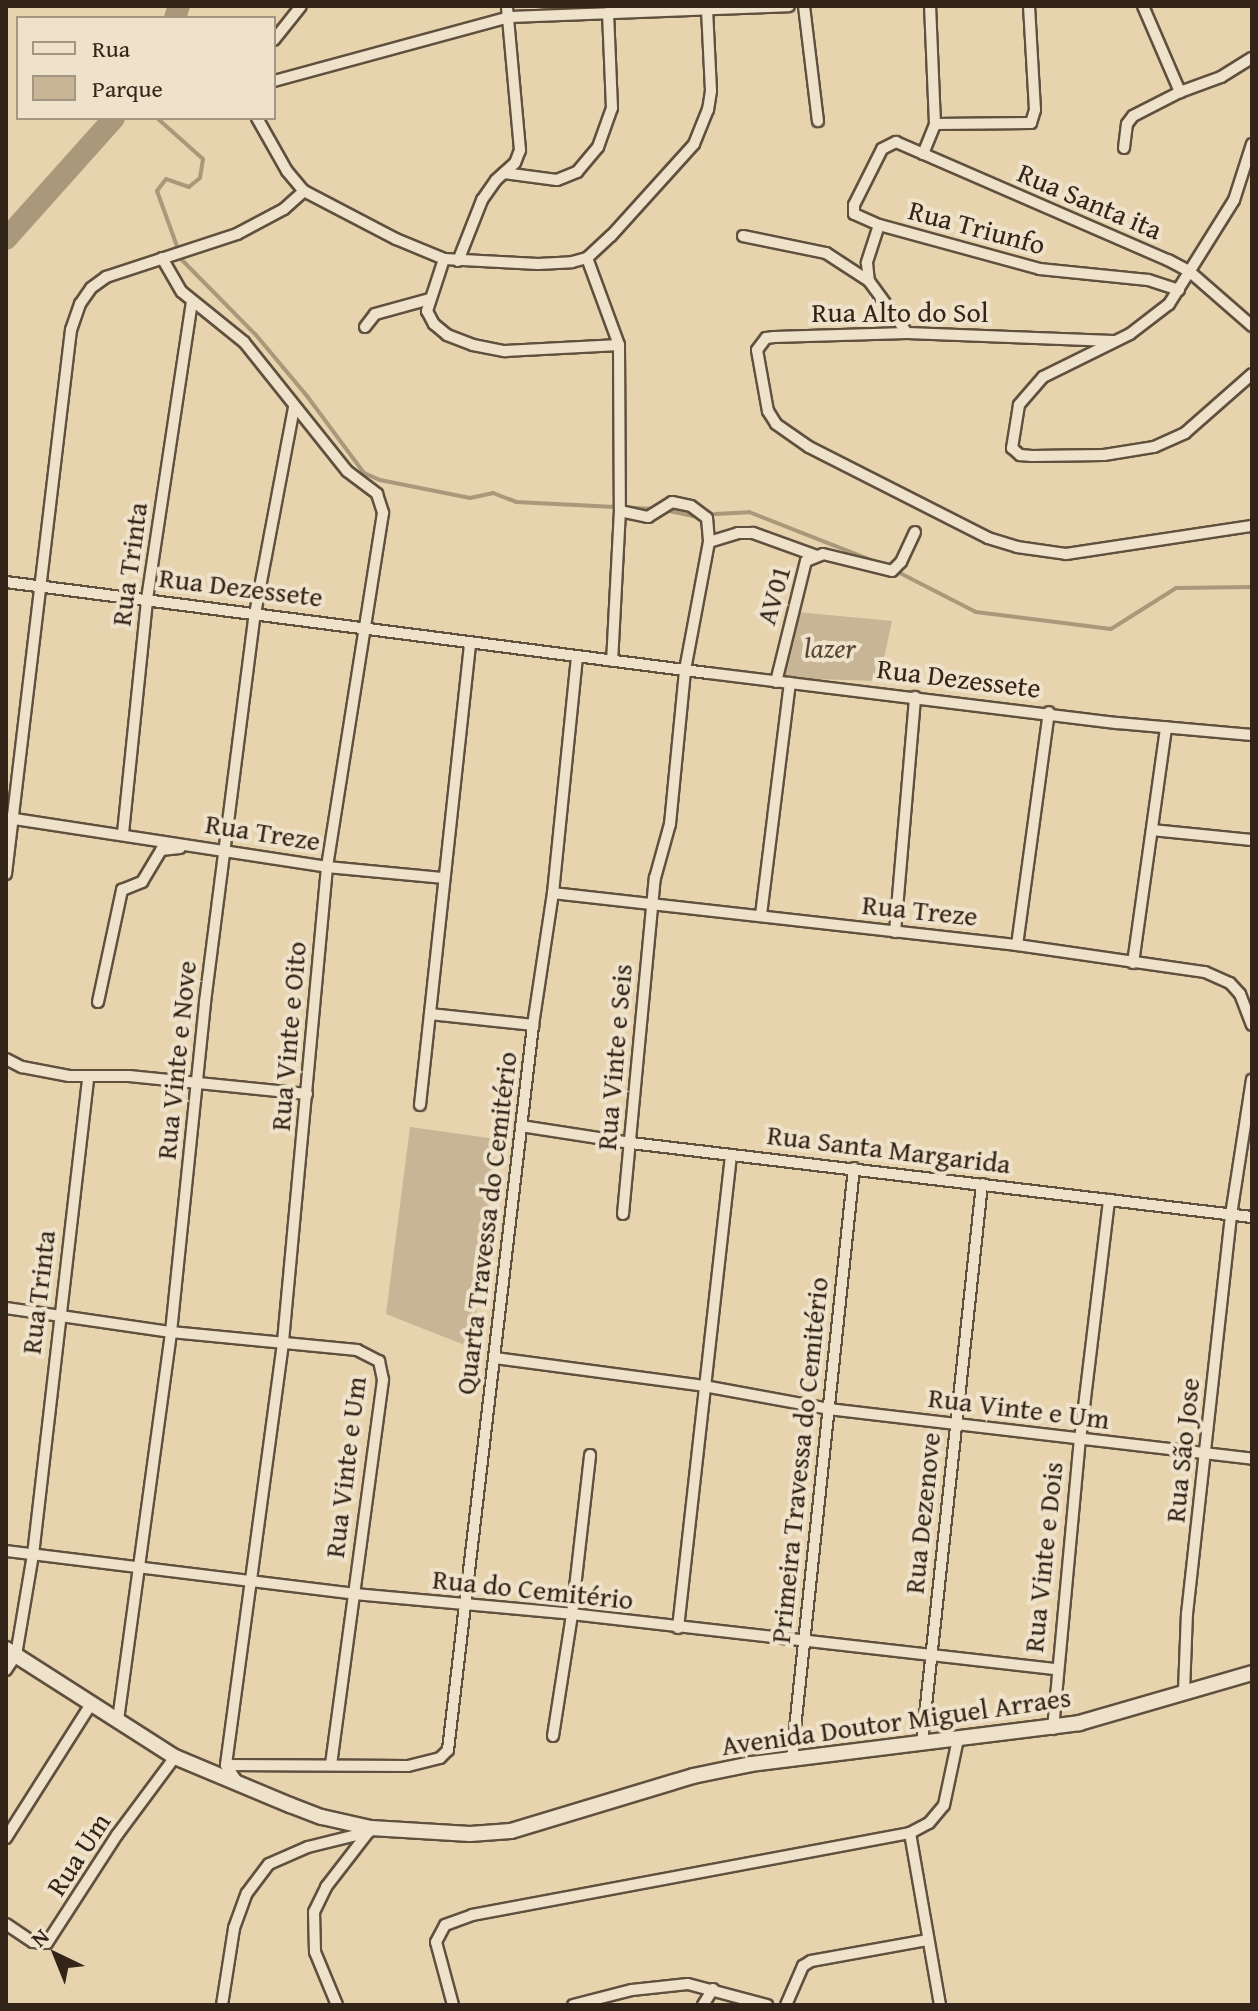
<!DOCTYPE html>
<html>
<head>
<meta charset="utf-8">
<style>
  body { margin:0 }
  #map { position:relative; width:1258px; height:2011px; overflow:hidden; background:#e7d3ae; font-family:"Gentium Book Plus",serif }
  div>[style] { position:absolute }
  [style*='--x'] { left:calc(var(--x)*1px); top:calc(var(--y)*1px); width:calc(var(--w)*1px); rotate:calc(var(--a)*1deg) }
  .green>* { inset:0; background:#c8b595 }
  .stream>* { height:4px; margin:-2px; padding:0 2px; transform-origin:2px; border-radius:2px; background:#aa987b }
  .river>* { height:22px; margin:-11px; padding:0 11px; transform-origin:11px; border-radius:11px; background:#aa987b }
  .roads { filter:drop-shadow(2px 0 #60503e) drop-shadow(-2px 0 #60503e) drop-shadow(0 2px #60503e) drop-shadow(0 -2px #60503e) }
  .street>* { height:10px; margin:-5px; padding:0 5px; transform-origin:5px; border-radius:5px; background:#efe2ca }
  .secondary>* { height:14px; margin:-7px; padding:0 7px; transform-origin:7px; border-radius:7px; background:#efe2ca }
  span { translate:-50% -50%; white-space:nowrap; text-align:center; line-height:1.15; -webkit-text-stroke:8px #efe2ca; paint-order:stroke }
  .street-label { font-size:28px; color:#332419 }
  .park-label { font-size:28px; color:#584838; font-style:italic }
  .frame { position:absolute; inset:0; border:8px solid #332419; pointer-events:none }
  .legend { position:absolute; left:16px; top:16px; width:260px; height:104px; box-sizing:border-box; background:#efe2ca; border:2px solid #a49683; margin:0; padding:10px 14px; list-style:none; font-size:24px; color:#332419 }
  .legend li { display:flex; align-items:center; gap:16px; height:40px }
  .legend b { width:40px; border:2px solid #a49683 }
  .north { position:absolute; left:16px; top:1915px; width:80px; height:80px; -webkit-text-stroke:6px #efe2ca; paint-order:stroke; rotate:317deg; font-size:22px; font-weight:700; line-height:32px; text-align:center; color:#332419 }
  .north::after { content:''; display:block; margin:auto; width:28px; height:36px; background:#332419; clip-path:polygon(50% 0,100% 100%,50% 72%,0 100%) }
</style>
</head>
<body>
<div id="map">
  <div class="green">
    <i style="clip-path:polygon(797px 612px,892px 621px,879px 681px,780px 678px)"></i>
    <i style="clip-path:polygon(410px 1127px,496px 1139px,472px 1348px,386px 1314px)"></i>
  </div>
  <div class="stream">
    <i style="--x:157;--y:118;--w:62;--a:41.7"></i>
    <i style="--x:203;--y:159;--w:19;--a:99"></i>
    <i style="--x:200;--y:178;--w:14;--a:141"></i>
    <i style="--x:189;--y:187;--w:24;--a:-161"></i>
    <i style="--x:166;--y:179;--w:15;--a:127"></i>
    <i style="--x:157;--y:191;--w:73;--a:70.1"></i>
    <i style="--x:182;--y:260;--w:105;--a:45.4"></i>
    <i style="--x:256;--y:335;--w:80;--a:50.1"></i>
    <i style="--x:307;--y:396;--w:96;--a:53.5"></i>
    <i style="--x:364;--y:473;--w:17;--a:24"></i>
    <i style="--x:380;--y:480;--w:92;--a:11.3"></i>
    <i style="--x:470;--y:498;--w:24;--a:-12"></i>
    <i style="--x:493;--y:493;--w:25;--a:21"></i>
    <i style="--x:516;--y:502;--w:140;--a:2.9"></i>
    <i style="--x:665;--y:510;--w:30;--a:12"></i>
    <i style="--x:715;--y:514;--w:34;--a:-3"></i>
    <i style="--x:749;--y:512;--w:147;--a:21.5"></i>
    <i style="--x:894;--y:570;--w:92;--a:27.1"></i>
    <i style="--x:976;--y:612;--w:136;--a:7.2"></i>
    <i style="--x:1111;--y:629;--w:77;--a:-32.2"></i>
    <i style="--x:1176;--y:588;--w:76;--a:-0.8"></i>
  </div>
  <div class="river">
    <i style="--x:175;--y:18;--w:13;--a:-72"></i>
    <i style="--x:6;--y:239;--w:162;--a:-48.2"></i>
  </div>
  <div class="roads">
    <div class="street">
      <i style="--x:804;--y:6;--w:116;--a:83.1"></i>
      <i style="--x:1143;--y:6;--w:94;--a:66.7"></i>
      <i style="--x:1180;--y:92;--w:44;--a:-20.1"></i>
      <i style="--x:1221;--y:77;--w:36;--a:-32"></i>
      <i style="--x:274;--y:40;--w:43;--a:-51.5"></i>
      <i style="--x:274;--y:81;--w:244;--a:-15.2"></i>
      <i style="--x:509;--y:17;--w:280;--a:-2.2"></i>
      <i style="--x:257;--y:118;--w:61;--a:60.5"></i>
      <i style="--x:287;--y:171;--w:26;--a:50"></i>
      <i style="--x:304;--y:191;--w:104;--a:27.6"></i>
      <i style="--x:396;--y:239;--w:52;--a:22.6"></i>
      <i style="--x:444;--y:259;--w:94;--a:3"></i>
      <i style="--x:538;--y:264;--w:34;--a:-3"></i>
      <i style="--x:572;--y:262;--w:16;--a:-15"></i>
      <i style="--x:587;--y:258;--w:33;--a:-43"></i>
      <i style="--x:611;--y:236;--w:124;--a:-47.9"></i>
      <i style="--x:694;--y:144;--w:37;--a:-68"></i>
      <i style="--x:708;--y:110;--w:19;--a:-81"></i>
      <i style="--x:711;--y:91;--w:81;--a:-92.8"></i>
      <i style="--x:935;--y:124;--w:96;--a:-0.6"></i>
      <i style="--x:1031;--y:123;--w:14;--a:-73"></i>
      <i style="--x:1035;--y:110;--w:104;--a:-93.3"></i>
      <i style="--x:1252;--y:144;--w:59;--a:107.8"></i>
      <i style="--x:1234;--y:200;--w:123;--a:122"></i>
      <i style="--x:1169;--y:304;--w:49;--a:142.4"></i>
      <i style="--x:1130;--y:334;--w:97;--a:153.7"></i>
      <i style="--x:1043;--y:377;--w:37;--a:131"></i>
      <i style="--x:1019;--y:405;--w:44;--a:99.2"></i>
      <i style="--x:1012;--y:448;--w:11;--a:41"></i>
      <i style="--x:1020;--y:455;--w:12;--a:5"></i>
      <i style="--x:1032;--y:456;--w:72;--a:-0.8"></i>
      <i style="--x:1104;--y:455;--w:51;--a:-9.1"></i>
      <i style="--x:1154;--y:447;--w:34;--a:-24"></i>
      <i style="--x:1185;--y:433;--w:89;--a:-41.4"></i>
      <i style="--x:1124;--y:148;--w:24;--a:-83"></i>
      <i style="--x:1127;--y:124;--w:10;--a:-53"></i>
      <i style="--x:1133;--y:116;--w:53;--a:-27.1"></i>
      <i style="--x:923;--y:154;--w:32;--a:-68"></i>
      <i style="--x:935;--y:124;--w:118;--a:-92.4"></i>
      <i style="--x:504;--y:173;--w:53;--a:7.5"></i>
      <i style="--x:557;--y:180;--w:22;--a:-22"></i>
      <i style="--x:577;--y:172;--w:33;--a:-50"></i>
      <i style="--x:598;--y:147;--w:41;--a:-70.3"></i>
      <i style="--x:612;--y:108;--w:95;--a:-92.4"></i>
      <i style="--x:879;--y:225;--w:40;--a:108"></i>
      <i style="--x:867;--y:263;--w:18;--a:84"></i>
      <i style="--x:869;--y:281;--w:64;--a:53.8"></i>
      <i style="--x:743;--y:236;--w:85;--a:11.6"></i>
      <i style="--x:826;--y:253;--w:51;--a:33.1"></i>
      <i style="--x:162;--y:258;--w:39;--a:60"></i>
      <i style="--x:182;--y:292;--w:80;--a:38.9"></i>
      <i style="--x:244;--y:342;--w:165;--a:51.4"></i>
      <i style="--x:347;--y:471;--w:38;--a:37"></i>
      <i style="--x:377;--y:494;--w:20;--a:72"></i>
      <i style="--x:383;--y:513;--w:358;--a:99"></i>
      <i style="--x:327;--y:867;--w:478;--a:95.3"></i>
      <i style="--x:283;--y:1343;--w:426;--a:97.7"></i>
      <i style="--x:226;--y:1765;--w:22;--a:56"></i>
      <i style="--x:587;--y:258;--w:93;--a:69.8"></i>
      <i style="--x:619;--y:345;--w:165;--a:89.7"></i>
      <i style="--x:620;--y:510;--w:151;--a:93"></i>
      <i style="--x:444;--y:259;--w:55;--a:108.1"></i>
      <i style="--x:427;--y:311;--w:15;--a:62"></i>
      <i style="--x:434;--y:324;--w:17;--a:40"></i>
      <i style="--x:447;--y:335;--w:28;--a:21"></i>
      <i style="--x:473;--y:345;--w:33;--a:11"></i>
      <i style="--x:505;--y:351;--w:114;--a:-3"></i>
      <i style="--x:458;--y:261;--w:66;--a:-68.5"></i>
      <i style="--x:482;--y:200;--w:24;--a:-55"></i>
      <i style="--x:496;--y:180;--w:25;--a:-42"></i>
      <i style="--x:515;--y:163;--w:14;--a:-69"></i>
      <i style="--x:520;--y:150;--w:145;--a:-95.2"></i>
      <i style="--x:1179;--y:290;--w:33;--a:-162"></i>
      <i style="--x:1148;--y:280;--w:109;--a:-174.2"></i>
      <i style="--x:1040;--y:269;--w:167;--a:-164.7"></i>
      <i style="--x:879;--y:225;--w:27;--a:-156"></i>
      <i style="--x:854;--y:214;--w:9;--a:-90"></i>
      <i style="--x:854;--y:205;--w:63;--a:-63.4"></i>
      <i style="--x:882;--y:149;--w:16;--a:-27"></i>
      <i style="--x:896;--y:142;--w:296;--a:23.5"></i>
      <i style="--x:1168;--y:260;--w:24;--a:28"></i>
      <i style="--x:1189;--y:271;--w:84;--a:41.1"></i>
      <i style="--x:365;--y:327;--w:16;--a:-52"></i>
      <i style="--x:375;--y:314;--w:57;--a:-15.3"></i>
      <i style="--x:1113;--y:341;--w:206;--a:-177.8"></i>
      <i style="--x:907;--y:333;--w:133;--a:178.3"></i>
      <i style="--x:774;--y:337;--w:8;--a:173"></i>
      <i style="--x:766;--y:338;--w:15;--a:127"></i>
      <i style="--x:757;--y:350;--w:62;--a:79.8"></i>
      <i style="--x:768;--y:411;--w:15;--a:58"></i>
      <i style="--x:776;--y:424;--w:40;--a:34.9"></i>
      <i style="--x:809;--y:447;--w:201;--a:26.9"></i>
      <i style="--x:988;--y:538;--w:30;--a:17"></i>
      <i style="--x:1017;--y:547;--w:49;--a:8.1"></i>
      <i style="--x:1066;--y:554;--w:188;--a:-8.6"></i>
      <i style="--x:620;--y:511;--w:29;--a:12"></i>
      <i style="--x:648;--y:517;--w:28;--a:-32"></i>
      <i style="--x:672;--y:502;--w:19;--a:12"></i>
      <i style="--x:691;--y:506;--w:20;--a:37"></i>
      <i style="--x:707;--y:518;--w:24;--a:85"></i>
      <i style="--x:6;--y:582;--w:708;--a:7.39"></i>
      <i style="--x:708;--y:673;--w:412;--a:7"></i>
      <i style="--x:1117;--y:723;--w:136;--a:5.1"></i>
      <i style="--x:776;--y:682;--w:125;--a:-76.1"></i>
      <i style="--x:806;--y:561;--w:18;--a:-22"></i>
      <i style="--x:823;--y:554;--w:71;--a:13.8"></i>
      <i style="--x:892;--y:571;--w:13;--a:-45"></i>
      <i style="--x:901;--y:562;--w:33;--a:-65"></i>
      <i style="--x:8;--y:818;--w:323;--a:8.7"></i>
      <i style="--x:327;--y:867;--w:118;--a:5.4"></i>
      <i style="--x:1152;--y:830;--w:100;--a:5.7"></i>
      <i style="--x:123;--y:833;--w:235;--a:-84.1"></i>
      <i style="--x:147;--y:599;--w:299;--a:-81.4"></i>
      <i style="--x:6;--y:874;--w:548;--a:-83.19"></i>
      <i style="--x:71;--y:330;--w:28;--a:-71"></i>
      <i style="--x:80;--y:304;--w:19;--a:-55"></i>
      <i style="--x:91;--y:288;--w:19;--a:-36"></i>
      <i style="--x:106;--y:277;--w:138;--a:-18.2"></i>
      <i style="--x:237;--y:234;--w:53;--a:-28"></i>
      <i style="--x:284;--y:209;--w:27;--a:-42"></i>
      <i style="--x:553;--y:893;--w:467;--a:6.4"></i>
      <i style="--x:1017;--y:945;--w:190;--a:8.2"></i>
      <i style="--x:1205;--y:972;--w:27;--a:24"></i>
      <i style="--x:1230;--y:983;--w:15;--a:48"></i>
      <i style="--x:1240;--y:994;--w:33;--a:69"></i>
      <i style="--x:761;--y:915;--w:234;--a:-82.9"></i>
      <i style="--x:895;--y:932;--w:236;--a:-85.1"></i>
      <i style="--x:1017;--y:945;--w:235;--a:-82.2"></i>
      <i style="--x:1133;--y:963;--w:238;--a:-82"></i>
      <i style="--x:98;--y:1002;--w:115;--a:-77.9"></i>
      <i style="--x:122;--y:890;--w:22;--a:-22"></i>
      <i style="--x:142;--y:882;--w:37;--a:-59"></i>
      <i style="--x:161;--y:850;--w:19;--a:-6"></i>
      <i style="--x:430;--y:1014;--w:104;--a:6.1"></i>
      <i style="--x:6;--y:1059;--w:18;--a:27"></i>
      <i style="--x:22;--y:1067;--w:48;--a:10.8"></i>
      <i style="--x:69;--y:1076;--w:60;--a:0"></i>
      <i style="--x:129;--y:1076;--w:179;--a:5.8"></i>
      <i style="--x:420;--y:1105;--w:465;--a:-83.8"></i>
      <i style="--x:521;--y:1126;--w:111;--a:8.8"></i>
      <i style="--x:631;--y:1143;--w:625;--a:6.8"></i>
      <i style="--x:623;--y:1214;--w:338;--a:-84.6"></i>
      <i style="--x:655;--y:878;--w:56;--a:-74.5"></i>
      <i style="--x:670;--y:824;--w:155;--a:-84.4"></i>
      <i style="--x:685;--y:670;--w:130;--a:-79.4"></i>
      <i style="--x:709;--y:542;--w:30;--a:-17"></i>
      <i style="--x:738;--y:533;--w:15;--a:0"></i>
      <i style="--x:753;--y:533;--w:65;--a:19.8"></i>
      <i style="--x:6;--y:1308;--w:167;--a:8.3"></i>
      <i style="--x:171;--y:1332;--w:187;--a:5.5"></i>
      <i style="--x:357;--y:1350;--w:25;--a:27"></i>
      <i style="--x:379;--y:1361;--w:19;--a:78"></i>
      <i style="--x:383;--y:1380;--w:387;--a:97.7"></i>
      <i style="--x:495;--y:1358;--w:211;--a:7.6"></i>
      <i style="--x:704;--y:1386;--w:127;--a:10.4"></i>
      <i style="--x:829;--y:1409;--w:426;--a:6.7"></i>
      <i style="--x:6;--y:1551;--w:351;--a:7"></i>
      <i style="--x:354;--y:1594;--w:219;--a:5.2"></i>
      <i style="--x:572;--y:1614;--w:487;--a:6.5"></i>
      <i style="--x:678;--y:1628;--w:476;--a:-83.6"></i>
      <i style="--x:6;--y:1670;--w:18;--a:-56"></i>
      <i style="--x:16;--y:1655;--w:101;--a:-80.4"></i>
      <i style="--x:33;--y:1555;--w:480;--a:-83.4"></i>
      <i style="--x:1184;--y:1691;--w:77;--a:-87.8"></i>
      <i style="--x:1187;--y:1614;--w:401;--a:-83.7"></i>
      <i style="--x:1231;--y:1215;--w:137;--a:-81.2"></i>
      <i style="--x:118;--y:1720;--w:392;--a:-82.2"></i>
      <i style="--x:171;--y:1332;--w:332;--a:-84.1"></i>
      <i style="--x:205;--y:1002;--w:391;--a:-82.7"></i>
      <i style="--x:255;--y:614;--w:211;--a:-79.3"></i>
      <i style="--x:1053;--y:1729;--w:290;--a:-84.7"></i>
      <i style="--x:1080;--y:1440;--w:242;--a:-83.1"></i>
      <i style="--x:553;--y:1736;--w:123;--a:-81.1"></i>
      <i style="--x:572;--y:1614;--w:160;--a:-83.5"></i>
      <i style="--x:922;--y:1743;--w:562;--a:-83.87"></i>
      <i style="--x:792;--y:1757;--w:592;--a:-83.99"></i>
      <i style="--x:226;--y:1765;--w:182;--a:0.3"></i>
      <i style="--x:408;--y:1766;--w:33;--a:-14"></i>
      <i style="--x:440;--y:1758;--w:11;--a:-45"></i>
      <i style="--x:448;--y:1750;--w:730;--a:-83.31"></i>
      <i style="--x:533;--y:1025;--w:134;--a:-81.4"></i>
      <i style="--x:553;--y:893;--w:237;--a:-84.2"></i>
      <i style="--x:910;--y:1833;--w:175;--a:80.1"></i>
      <i style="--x:6;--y:1838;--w:159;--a:-57.6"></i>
      <i style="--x:6;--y:1924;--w:32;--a:34"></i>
      <i style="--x:33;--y:1942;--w:14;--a:4"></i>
      <i style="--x:47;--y:1943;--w:129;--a:-57.1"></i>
      <i style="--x:117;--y:1835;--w:97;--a:-53.4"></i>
      <i style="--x:222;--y:2005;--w:78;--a:-81.1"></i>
      <i style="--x:234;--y:1928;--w:37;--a:-70"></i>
      <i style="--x:247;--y:1893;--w:36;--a:-53"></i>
      <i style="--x:269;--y:1864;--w:43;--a:-23.6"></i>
      <i style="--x:308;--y:1847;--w:63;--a:-13.8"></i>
      <i style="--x:337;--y:2005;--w:57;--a:-112.5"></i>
      <i style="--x:315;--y:1952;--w:40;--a:-91.4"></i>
      <i style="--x:314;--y:1912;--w:28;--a:-64"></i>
      <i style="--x:326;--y:1887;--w:72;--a:-52.3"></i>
      <i style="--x:453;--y:2005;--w:65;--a:-105.1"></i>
      <i style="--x:436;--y:1942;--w:19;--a:-62"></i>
      <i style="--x:445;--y:1925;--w:29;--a:-20"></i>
      <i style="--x:472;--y:1915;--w:446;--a:-10.6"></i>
      <i style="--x:910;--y:1833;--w:21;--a:-28"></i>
      <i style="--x:929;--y:1823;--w:23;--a:-50"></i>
      <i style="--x:944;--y:1805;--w:67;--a:-78"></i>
      <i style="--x:573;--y:2005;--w:61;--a:-14.3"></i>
      <i style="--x:632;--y:1990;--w:56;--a:-6.1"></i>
      <i style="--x:688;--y:1984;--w:82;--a:14.9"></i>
      <i style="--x:703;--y:2005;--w:19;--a:-58"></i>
      <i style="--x:786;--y:2005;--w:43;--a:-66.4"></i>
      <i style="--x:803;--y:1966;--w:9;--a:-32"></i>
      <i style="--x:811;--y:1961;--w:119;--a:-10.2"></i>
    </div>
    <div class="secondary">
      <i style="--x:6;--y:1649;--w:201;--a:32.6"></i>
      <i style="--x:175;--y:1757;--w:125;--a:22.7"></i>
      <i style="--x:290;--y:1805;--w:34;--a:21"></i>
      <i style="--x:322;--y:1817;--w:50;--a:12.7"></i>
      <i style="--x:371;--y:1828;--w:99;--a:3.5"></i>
      <i style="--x:470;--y:1834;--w:41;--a:-4.2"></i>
      <i style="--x:511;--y:1831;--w:190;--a:-16.8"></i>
      <i style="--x:693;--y:1776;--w:59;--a:-11.7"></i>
      <i style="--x:751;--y:1764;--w:331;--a:-7.1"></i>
      <i style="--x:1079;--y:1723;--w:180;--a:-16.1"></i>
    </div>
  </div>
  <div class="street-label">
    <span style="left:1090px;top:201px;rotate:23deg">Rua Santa ita</span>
    <span style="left:977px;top:227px;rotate:15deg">Rua Triunfo</span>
    <span style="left:900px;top:312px">Rua Alto do Sol</span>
    <span style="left:129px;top:564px;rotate:-82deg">Rua Trinta</span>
    <span style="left:241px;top:587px;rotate:7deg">Rua Dezessete</span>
    <span style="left:773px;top:595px;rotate:-74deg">AV01</span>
    <span style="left:959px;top:678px;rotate:7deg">Rua Dezessete</span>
    <span style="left:263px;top:832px;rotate:9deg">Rua Treze</span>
    <span style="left:920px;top:910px;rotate:6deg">Rua Treze</span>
    <span style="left:288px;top:1036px;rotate:-85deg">Rua Vinte e Oito</span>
    <span style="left:614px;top:1057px;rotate:-85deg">Rua Vinte e Seis</span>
    <span style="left:176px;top:1060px;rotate:-84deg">Rua Vinte e Nove</span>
    <span style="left:889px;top:1149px;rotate:7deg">Rua Santa Margarida</span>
    <span style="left:486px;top:1223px;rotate:-83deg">Quarta Travessa do Cemitério</span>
    <span style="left:38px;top:1292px;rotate:-83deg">Rua Trinta</span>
    <span style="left:1019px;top:1408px;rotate:7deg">Rua Vinte e Um</span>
    <span style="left:1182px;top:1450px;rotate:-84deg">Rua São Jose</span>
    <span style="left:799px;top:1460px;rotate:-84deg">Primeira Travessa do Cemitério</span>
    <span style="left:345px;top:1467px;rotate:-83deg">Rua Vinte e Um</span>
    <span style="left:922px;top:1513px;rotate:-84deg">Rua Dezenove</span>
    <span style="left:1043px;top:1557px;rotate:-84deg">Rua Vinte e Dois</span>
    <span style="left:533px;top:1589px;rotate:6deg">Rua do Cemitério</span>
    <span style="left:896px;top:1721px;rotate:-8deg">Avenida Doutor Miguel Arraes</span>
    <span style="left:78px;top:1854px;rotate:-57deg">Rua Um</span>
  </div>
  <div class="park-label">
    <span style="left:830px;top:648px">lazer</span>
  </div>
  <div class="frame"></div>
  <ul class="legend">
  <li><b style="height:10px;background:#efe2ca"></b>Rua</li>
  <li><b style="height:22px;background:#c8b595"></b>Parque</li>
  </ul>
  <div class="north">N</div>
</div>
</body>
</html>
